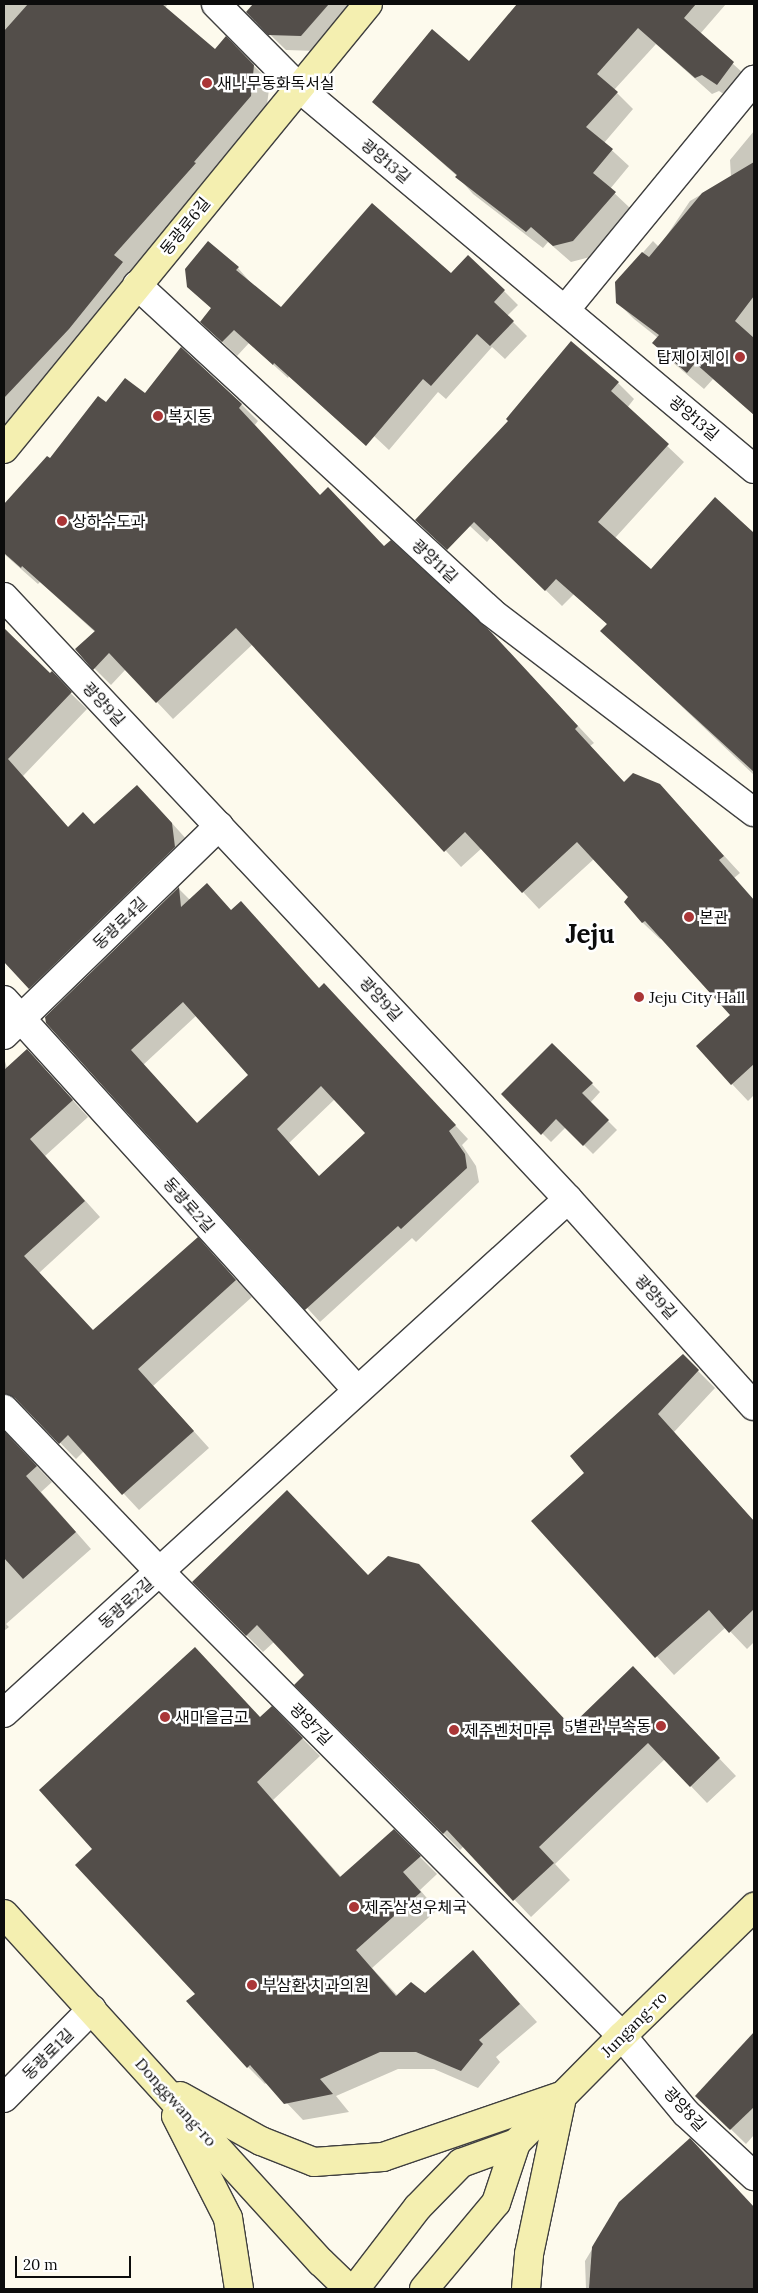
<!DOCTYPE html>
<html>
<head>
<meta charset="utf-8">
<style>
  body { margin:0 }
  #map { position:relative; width:758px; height:2293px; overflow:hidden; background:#fdfaed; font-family:Lora,"Noto Sans KR",serif }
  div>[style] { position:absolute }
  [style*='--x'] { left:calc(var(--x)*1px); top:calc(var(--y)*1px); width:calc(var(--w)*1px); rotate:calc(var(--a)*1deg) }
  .shadow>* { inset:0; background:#0003 }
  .building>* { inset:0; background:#534e4a }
  .roads { filter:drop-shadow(1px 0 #3f3f3f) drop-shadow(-1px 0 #3f3f3f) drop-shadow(0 1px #3f3f3f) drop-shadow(0 -1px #3f3f3f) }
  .street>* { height:28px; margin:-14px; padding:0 14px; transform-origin:14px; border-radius:14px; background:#fff }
  .secondary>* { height:28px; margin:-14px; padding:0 14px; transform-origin:14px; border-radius:14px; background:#f4efb0 }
  .dots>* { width:14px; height:14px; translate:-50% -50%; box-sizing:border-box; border:2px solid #fff; border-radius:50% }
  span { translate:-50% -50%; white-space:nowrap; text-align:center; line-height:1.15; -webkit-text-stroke:5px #fff; paint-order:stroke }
  .poi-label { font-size:16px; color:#0c0c0c }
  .left { translate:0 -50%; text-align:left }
  .right { translate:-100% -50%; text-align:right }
  .street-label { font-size:16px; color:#0c0c0c }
  .town-label { font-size:26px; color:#0c0c0c; font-weight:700 }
  .frame { position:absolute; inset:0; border:5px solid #0c0c0c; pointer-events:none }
  .scale { position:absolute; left:15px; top:2256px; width:116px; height:22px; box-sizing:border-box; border:2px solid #0c0c0c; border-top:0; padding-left:6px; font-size:15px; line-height:18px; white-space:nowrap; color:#0c0c0c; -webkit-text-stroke:4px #fff; paint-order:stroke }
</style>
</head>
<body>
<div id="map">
  <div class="shadow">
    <i style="clip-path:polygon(4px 4px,168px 4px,165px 8px,215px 50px,226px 38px,270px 82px,266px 112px,211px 180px,130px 271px,138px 279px,4px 431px)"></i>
    <i style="clip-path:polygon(251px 4px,358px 4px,317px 51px,286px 50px,247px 12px,253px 6px)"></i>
    <i style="clip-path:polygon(520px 4px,726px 4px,700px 34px,754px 83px,743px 106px,719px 91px,712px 94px,656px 44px,614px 90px,633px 109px,604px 143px,629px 166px,610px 189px,631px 209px,590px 257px,571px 262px,548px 242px,543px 248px,473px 194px,457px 176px,374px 102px,469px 63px)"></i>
    <i style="clip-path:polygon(754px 131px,754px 415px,713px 379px,704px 389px,670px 360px,653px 343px,658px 338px,634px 319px,617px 302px,616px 283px,653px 241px,659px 247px,690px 201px,731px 177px,730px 160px)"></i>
    <i style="clip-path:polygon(238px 268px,251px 283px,281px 309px,451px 275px,504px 291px,518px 305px,507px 316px,527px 336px,505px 359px,492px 347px,446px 399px,438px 392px,389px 450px,358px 421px,348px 430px,289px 376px,288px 378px,249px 343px,237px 356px,216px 336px,212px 309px,188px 287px)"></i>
    <i style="clip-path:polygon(618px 383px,634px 399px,627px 408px,684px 462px,615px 538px,651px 571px,715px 499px,754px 533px,754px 775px,602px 631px,608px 625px,574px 594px,562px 606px,491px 537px,487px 542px,456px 513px)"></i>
    <i style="clip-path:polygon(145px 395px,241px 404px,258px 421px,254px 426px,320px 496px,491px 633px,594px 743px,590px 746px,625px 783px,659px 785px,740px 873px,734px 878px,754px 900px,754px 1095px,748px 1101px,732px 1084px,731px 1015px,662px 938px,660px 939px,643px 923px,625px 902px,630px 897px,594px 859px,539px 909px,482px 848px,461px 867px,253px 644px,173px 719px,126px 669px,111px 685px,76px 650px,95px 632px,40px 582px,38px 584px,4px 554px,4px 506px,47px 458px,50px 460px,106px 404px)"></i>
    <i style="clip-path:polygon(4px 630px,87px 709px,23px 776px,69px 828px,94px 826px,153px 802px,188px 841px,46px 1004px,4px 960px)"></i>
    <i style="clip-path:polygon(evenodd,179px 889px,190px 900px,232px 912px,241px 903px,319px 989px,337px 998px,468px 1139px,462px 1145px,476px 1166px,479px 1182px,416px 1242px,412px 1238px,320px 1322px,47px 1023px,179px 889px,197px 1015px,250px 1075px,198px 1124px,143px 1065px,197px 1015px,179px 889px,335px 1099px,367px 1133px,319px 1177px,289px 1143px,335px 1099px)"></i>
    <i style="clip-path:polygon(552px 1044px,600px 1092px,590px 1103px,617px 1130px,593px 1154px,566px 1127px,551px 1142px,503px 1094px)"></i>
    <i style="clip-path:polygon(27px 1050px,88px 1117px,45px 1156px,100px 1217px,39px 1273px,94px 1332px,214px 1255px,252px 1297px,153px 1386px,209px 1448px,139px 1510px,84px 1451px,76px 1459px,31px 1413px,25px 1409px,16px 1410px,4px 1422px,5px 1430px,8px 1437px,52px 1482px,41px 1492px,91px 1549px,6px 1624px,9px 1627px,4px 1631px,4px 1058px,7px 1068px)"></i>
    <i style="clip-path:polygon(683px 1356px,715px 1388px,674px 1432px,754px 1521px,754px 1642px,747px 1649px,726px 1627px,674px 1675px,533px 1521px,586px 1473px)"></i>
    <i style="clip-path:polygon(368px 1576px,572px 1727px,649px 1685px,736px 1776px,707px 1803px,665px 1759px,555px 1864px,570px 1880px,531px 1917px,464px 1846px,460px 1850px,296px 1685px,306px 1675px,274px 1642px,263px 1652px,194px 1582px)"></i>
    <i style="clip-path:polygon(272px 1708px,320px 1756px,273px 1800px,341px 1877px,394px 1831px,437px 1874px,420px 1890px,437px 1910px,372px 1968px,398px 1996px,425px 1995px,473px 1952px,537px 2022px,496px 2057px,500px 2062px,478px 2088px,434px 2069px,398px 2069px,336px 2096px,349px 2112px,303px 2120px,267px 2082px,265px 2084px,248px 2067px,197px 1994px,260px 1718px)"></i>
    <i style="clip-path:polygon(754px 2034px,754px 2135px,746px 2144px,697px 2096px)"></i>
    <i style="clip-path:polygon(707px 2157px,754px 2207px,754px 2226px,720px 2274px,728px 2282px,754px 2253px,754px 2289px,586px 2289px,585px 2261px,620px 2203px)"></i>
  </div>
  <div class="building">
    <i style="clip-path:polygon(28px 4px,162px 4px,215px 49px,226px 36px,254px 65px,251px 96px,194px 162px,196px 163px,114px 255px,123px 262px,69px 329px,4px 398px,4px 31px)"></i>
    <i style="clip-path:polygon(253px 4px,329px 4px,301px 36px,268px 35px,246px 12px)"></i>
    <i style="clip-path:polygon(517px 4px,696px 4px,684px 18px,734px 62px,717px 85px,702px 75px,695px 78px,638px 28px,597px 74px,618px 92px,586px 127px,613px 149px,593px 173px,616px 192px,573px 241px,553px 246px,531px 227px,526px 232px,455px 177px,457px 175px,372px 102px,432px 29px,469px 61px)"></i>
    <i style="clip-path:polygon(754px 162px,754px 296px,735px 321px,754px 338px,754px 415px,695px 363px,687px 373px,652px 343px,659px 335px,616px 303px,615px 282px,642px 252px,649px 257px,702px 193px)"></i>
    <i style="clip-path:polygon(372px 203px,451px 273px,468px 255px,505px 290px,494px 302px,514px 321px,490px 346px,477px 334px,431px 386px,423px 379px,366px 446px,274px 363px,273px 365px,234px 330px,222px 342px,200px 322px,211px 308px,187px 287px,185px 269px,208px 241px,239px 267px,236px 270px,281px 307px)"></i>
    <i style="clip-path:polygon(571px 341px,619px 382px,611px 391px,669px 444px,598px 522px,651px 569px,715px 497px,754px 533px,754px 772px,600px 631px,607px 624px,556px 579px,545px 591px,474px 522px,447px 550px,415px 520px,508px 421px,506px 419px)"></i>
    <i style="clip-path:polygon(181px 347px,242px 404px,239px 408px,320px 495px,328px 487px,384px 546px,391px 540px,491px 632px,578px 726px,575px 729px,624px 782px,633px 773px,660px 784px,724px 856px,719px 860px,754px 900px,754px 1064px,731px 1085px,696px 1046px,730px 1015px,645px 921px,642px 923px,624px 902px,628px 897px,577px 842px,522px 893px,465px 832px,444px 852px,236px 628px,156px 703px,109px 653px,93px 670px,75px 649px,95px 631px,22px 566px,21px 568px,4px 553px,4px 504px,47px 456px,50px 458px,98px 396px,106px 402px,125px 378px,145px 393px)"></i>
    <i style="clip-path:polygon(4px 628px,50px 673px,52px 671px,72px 692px,8px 759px,68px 827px,83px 812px,94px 824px,137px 785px,172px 823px,175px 847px,29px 989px,4px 962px)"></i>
    <i style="clip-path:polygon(evenodd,207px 883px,231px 910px,241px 901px,319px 988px,324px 983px,456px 1125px,449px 1131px,465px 1154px,467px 1168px,401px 1229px,398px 1226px,305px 1310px,46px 1023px,45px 1017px,179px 887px,181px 907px,207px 883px,183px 1002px,248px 1075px,197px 1123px,131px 1050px,183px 1002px,207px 883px,321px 1086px,365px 1133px,319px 1176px,277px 1129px,321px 1086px)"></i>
    <i style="clip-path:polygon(552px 1043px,593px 1083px,582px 1093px,609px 1120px,583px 1146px,556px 1119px,541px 1135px,501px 1094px)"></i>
    <i style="clip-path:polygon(27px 1049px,73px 1100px,30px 1139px,85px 1201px,24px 1256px,93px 1330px,198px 1237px,236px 1280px,138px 1369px,194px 1431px,122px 1495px,68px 1435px,59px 1444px,15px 1398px,4px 1394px,4px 1070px)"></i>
    <i style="clip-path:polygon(683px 1354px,699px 1370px,658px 1414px,754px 1521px,754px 1609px,729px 1633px,709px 1610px,655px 1658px,531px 1521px,584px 1473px,570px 1456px)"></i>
    <i style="clip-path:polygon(4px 1431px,37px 1466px,26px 1476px,76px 1532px,23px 1579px,4px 1558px)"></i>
    <i style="clip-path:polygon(287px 1490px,368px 1575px,388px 1556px,419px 1564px,571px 1726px,633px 1666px,720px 1758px,690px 1787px,648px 1743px,539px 1847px,554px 1863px,513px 1901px,447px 1830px,443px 1834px,294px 1685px,304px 1675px,257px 1625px,246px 1636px,192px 1582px)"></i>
    <i style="clip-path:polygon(195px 1647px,260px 1717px,272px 1706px,303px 1738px,257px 1782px,340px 1877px,394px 1829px,421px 1856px,403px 1872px,421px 1892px,356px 1950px,396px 1996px,411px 1982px,425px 1993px,473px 1950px,520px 2004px,479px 2040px,483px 2044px,461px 2071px,416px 2052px,380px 2052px,320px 2079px,333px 2094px,284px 2104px,250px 2065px,247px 2068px,186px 2001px,195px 1994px,75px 1865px,92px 1849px,39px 1790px)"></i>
    <i style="clip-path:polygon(754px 2032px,754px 2107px,730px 2130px,695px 2096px)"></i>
    <i style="clip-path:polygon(690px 2138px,754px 2207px,754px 2289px,589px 2289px,592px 2247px,619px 2202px)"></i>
  </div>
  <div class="roads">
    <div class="street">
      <i style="--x:216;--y:4;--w:117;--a:45.3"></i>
      <i style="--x:298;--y:87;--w:595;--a:39.95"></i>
      <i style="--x:137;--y:285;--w:482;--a:42.7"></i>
      <i style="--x:491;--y:612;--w:330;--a:37.3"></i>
      <i style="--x:565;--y:310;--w:298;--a:-50.6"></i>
      <i style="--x:4;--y:597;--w:825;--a:46.87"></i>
      <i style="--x:568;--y:1199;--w:278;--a:48.1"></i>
      <i style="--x:4;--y:1000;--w:526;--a:47.85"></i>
      <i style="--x:4;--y:1035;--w:300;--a:-44.2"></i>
      <i style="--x:4;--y:1409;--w:226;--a:46.3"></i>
      <i style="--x:160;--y:1572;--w:655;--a:45.12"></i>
      <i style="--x:622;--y:2036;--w:100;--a:50.3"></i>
      <i style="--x:686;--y:2113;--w:93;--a:42.8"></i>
      <i style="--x:4;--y:1713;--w:763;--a:-42.34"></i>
      <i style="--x:4;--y:2098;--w:125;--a:-45.3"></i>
    </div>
    <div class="secondary">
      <i style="--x:4;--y:449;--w:575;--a:-50.72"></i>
      <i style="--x:4;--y:1914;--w:471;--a:47.7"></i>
      <i style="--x:321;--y:2262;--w:39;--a:44"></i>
      <i style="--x:180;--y:2096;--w:93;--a:29.1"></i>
      <i style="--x:261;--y:2141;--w:57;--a:21.6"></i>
      <i style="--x:314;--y:2162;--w:69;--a:-4.1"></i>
      <i style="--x:383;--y:2157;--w:188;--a:-18.9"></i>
      <i style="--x:176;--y:2116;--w:114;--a:63"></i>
      <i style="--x:228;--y:2218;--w:72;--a:81.2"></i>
      <i style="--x:355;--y:2289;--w:103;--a:-52.5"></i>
      <i style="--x:418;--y:2207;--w:62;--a:-45.7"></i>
      <i style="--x:461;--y:2163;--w:59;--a:-20"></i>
      <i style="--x:516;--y:2143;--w:151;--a:-45.3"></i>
      <i style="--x:622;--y:2036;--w:185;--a:-44.3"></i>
      <i style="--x:424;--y:2289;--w:112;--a:-50.1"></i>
      <i style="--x:496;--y:2203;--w:63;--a:-71.6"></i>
      <i style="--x:526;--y:2289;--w:35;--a:-85"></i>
      <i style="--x:529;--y:2254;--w:159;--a:-78.1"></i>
    </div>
  </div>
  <div class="dots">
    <i style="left:207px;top:83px;background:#aa3637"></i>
    <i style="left:740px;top:357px;background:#aa3637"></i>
    <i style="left:158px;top:416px;background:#aa3637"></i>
    <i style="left:62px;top:521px;background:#aa3637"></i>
    <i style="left:689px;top:917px;background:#aa3637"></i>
    <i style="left:639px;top:997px;background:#aa3637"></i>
    <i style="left:165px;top:1717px;background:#aa3637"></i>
    <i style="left:661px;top:1726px;background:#aa3637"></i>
    <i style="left:454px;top:1730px;background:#aa3637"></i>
    <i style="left:354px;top:1907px;background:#aa3637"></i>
    <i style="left:252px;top:1985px;background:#aa3637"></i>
  </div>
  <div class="poi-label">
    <span class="left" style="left:217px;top:83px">새나무동화독서실</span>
    <span class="right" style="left:730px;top:357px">탑제이제이</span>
    <span class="left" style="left:168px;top:416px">복지동</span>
    <span class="left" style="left:72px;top:521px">상하수도과</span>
    <span class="left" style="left:699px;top:917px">본관</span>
    <span class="left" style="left:649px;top:997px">Jeju City Hall</span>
    <span class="left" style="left:175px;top:1717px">새마을금고</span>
    <span class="right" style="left:651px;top:1726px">5별관 부속동</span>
    <span class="left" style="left:464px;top:1730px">제주벤처마루</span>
    <span class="left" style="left:364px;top:1907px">제주삼성우체국</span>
    <span class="left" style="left:262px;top:1985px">부삼환 치과의원</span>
  </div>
  <div class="street-label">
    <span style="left:386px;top:161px;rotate:40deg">광양13길</span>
    <span style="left:185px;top:226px;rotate:-51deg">동광로6길</span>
    <span style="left:694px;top:418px;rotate:40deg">광양13길</span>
    <span style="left:435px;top:561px;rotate:43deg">광양11길</span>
    <span style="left:104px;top:704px;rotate:47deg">광양9길</span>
    <span style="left:120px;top:923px;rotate:-44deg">동광로4길</span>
    <span style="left:381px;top:999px;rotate:47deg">광양9길</span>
    <span style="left:189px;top:1205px;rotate:48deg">동광로2길</span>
    <span style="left:656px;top:1297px;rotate:48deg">광양9길</span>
    <span style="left:126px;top:1603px;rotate:-42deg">동광로2길</span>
    <span style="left:311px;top:1724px;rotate:45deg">광양7길</span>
    <span style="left:634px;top:2024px;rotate:-45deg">Jungang-ro</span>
    <span style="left:48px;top:2054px;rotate:-45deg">동광로1길</span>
    <span style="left:176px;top:2102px;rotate:48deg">Donggwang-ro</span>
    <span style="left:685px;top:2109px;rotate:47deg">광양8길</span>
  </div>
  <div class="town-label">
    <span style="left:590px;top:934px">Jeju</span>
  </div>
  <div class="frame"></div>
  <div class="scale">20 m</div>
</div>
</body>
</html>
